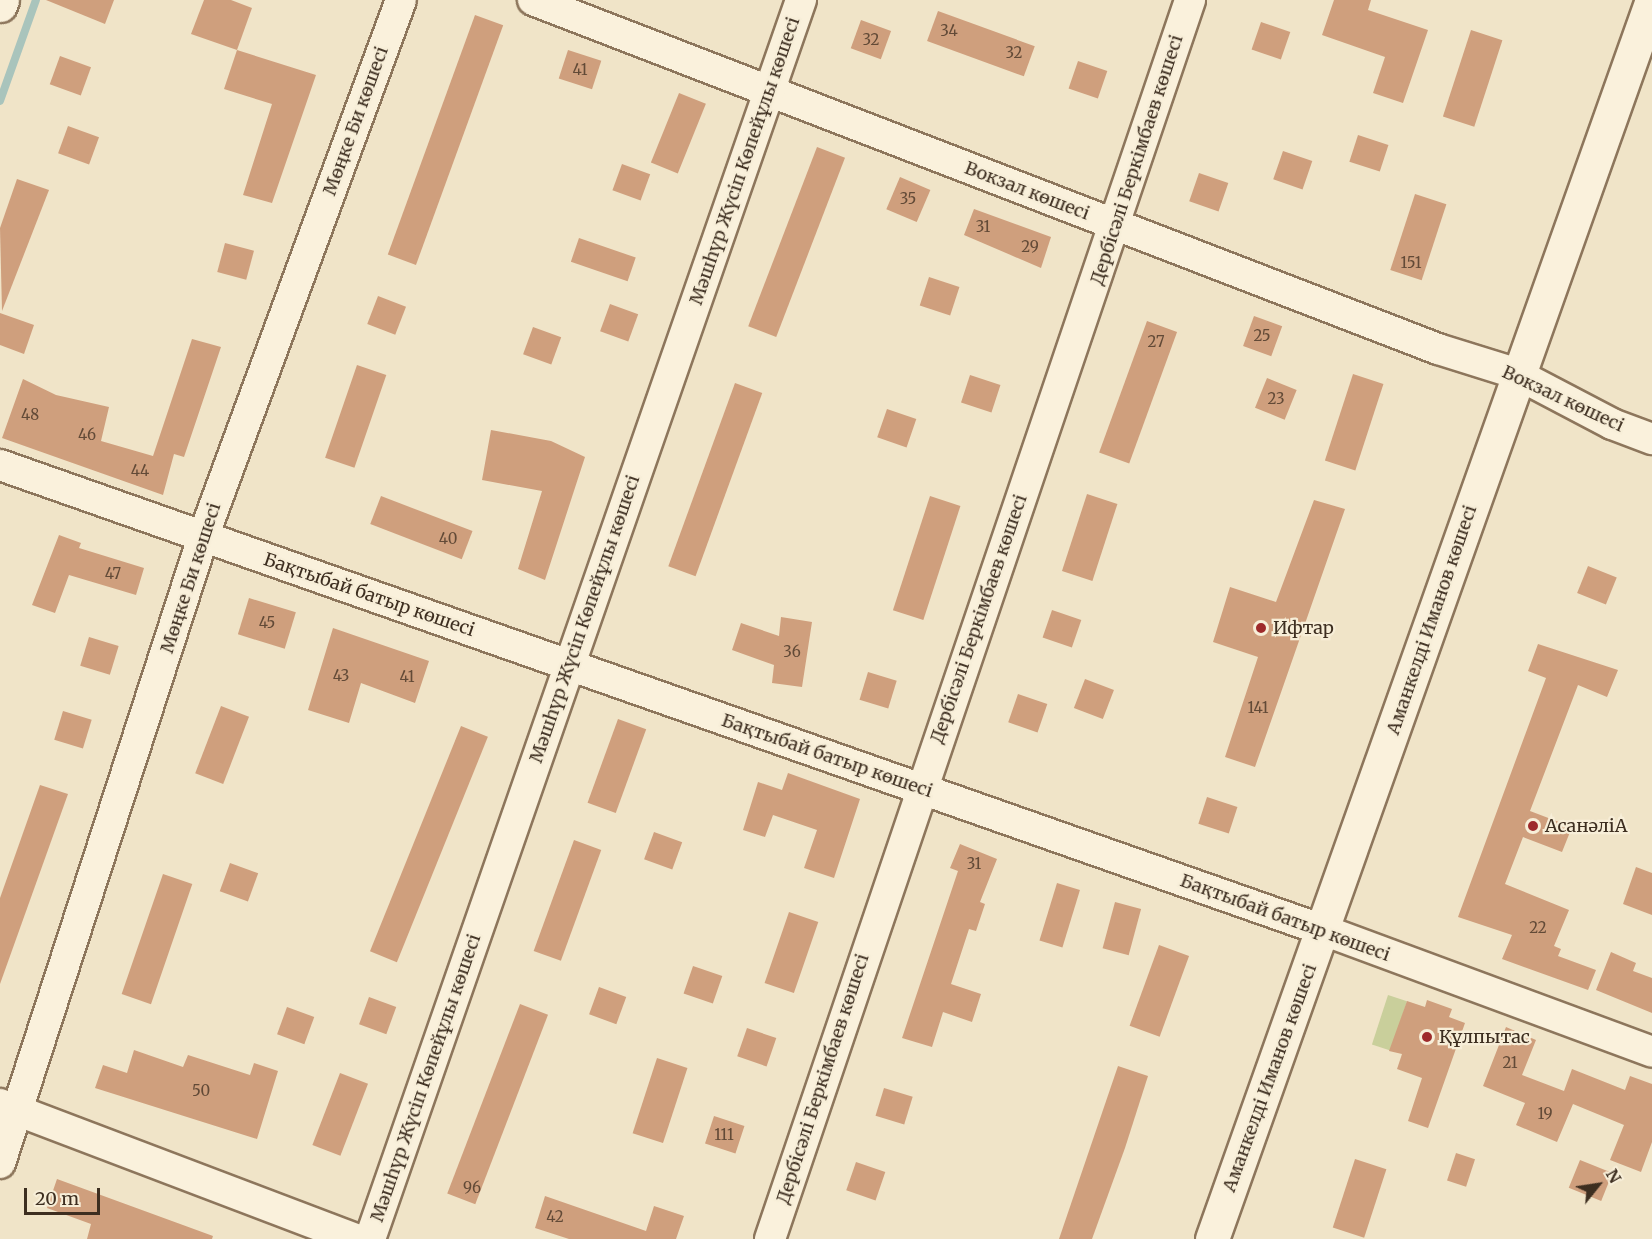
<!DOCTYPE html>
<html>
<head>
<meta charset="utf-8">
<style>
  body { margin:0 }
  #map { position:relative; width:1652px; height:1239px; overflow:hidden; background:#f0e4c8; font-family:Merriweather,serif }
  div>[style] { position:absolute }
  [style*='--x'] { left:calc(var(--x)*1px); top:calc(var(--y)*1px); width:calc(var(--w)*1px); rotate:calc(var(--a)*1deg) }
  .green>* { inset:0; background:#c9cf9b; transform-origin:0 0 }
  .stream>* { height:8px; margin:-4px; padding:0 4px; transform-origin:4px; border-radius:4px; background:#a9c4bc }
  .building>* { inset:0; background:#cf9f7d; transform-origin:0 0 }
  .roads { filter:drop-shadow(2px 0 #8d765c) drop-shadow(-2px 0 #8d765c) drop-shadow(0 2px #8d765c) drop-shadow(0 -2px #8d765c) }
  .minor>* { height:30px; margin:-15px; padding:0 15px; transform-origin:15px; border-radius:15px; background:#faf1dc }
  .secondary>* { height:33px; margin:-16.5px; padding:0 16.5px; transform-origin:16.5px; border-radius:16.5px; background:#faf1dc }
  .dots>* { width:16px; height:16px; translate:-50% -50%; box-sizing:border-box; border:3px solid #f7eed8; border-radius:50% }
  span { translate:-50% -50%; white-space:nowrap; text-align:center; line-height:1.15; -webkit-text-stroke:4.5px #f7eed8; paint-order:stroke }
  .number-label { font-size:15px; color:#624a37 }
  .number-label span { -webkit-text-stroke-width:0 }
  .street-label { font-size:18px; color:#3d2e20 }
  .poi-label { font-size:18px; color:#3d2e20 }
  .left { translate:0 -50%; text-align:left }
  .north { position:absolute; left:1568px; top:1155px; width:60px; height:60px; -webkit-text-stroke:4px #f7eed8; paint-order:stroke; rotate:60deg; font-size:16px; font-weight:700; line-height:24px; text-align:center; color:#3d2e20 }
  .north::after { content:''; display:block; margin:auto; width:21px; height:27px; background:#3d2e20; clip-path:polygon(50% 0,100% 100%,50% 72%,0 100%) }
  .scale { position:absolute; left:24px; top:1188px; width:76px; height:27px; box-sizing:border-box; border:3px solid #3d2e20; border-top:0; padding-left:8px; font-size:18px; line-height:21px; white-space:nowrap; color:#3d2e20; -webkit-text-stroke:4px #f7eed8; paint-order:stroke }
</style>
</head>
<body>
<div id="map">
  <div class="green">
    <i style="left:1388px;top:995px;width:20px;height:52px;rotate:18deg"></i>
  </div>
  <div class="stream">
    <i style="--x:0;--y:101;--w:107;--a:-70.4"></i>
  </div>
  <div class="building">
    <i style="clip-path:polygon(46px 0,114px 0,105px 24px)"></i>
    <i style="clip-path:polygon(204px 0,231px 0,252px 8px,237px 50px,191px 34px)"></i>
    <i style="clip-path:polygon(1334px 0,1371px 0,1368px 10px,1428px 30px,1403px 103px,1373px 93px,1385px 57px,1322px 35px)"></i>
    <i style="left:938px;top:11px;width:103px;height:32px;rotate:20deg"></i>
    <i style="left:475px;top:15px;width:30px;height:255px;rotate:20deg"></i>
    <i style="left:861px;top:20px;width:32px;height:30px;rotate:20deg"></i>
    <i style="left:1261px;top:22px;width:31px;height:29px;rotate:19deg"></i>
    <i style="left:1471px;top:30px;width:33px;height:91px;rotate:18deg"></i>
    <i style="clip-path:polygon(237px 50px,316px 75px,272px 203px,243px 195px,272px 104px,224px 89px)"></i>
    <i style="left:568px;top:50px;width:35px;height:30px;rotate:18deg"></i>
    <i style="left:60px;top:56px;width:33px;height:30px;rotate:20deg"></i>
    <i style="left:1078px;top:61px;width:31px;height:29px;rotate:19deg"></i>
    <i style="left:679px;top:93px;width:29px;height:75px;rotate:22deg"></i>
    <i style="left:68px;top:126px;width:33px;height:29px;rotate:20deg"></i>
    <i style="left:1358px;top:135px;width:32px;height:28px;rotate:18deg"></i>
    <i style="left:817px;top:147px;width:30px;height:192px;rotate:21deg"></i>
    <i style="left:1283px;top:151px;width:31px;height:30px;rotate:19deg"></i>
    <i style="left:622px;top:164px;width:30px;height:28px;rotate:20deg"></i>
    <i style="left:1199px;top:173px;width:31px;height:30px;rotate:19deg"></i>
    <i style="left:900px;top:177px;width:33px;height:35px;rotate:23deg"></i>
    <i style="clip-path:polygon(17px 179px,49px 190px,2px 311px,0 228px)"></i>
    <i style="left:1415px;top:194px;width:33px;height:80px;rotate:18deg"></i>
    <i style="clip-path:polygon(974px 209px,1051px 237px,1041px 268px,964px 235px)"></i>
    <i style="left:579px;top:238px;width:60px;height:25px;rotate:19deg"></i>
    <i style="left:225px;top:243px;width:30px;height:30px;rotate:15deg"></i>
    <i style="left:929px;top:277px;width:32px;height:30px;rotate:18deg"></i>
    <i style="left:378px;top:296px;width:30px;height:30px;rotate:21deg"></i>
    <i style="left:610px;top:304px;width:30px;height:29px;rotate:20deg"></i>
    <i style="clip-path:polygon(0 313px,34px 325px,24px 354px,0 345px)"></i>
    <i style="left:1254px;top:316px;width:30px;height:32px;rotate:20deg"></i>
    <i style="left:1147px;top:321px;width:32px;height:140px;rotate:20deg"></i>
    <i style="left:533px;top:327px;width:30px;height:29px;rotate:20deg"></i>
    <i style="clip-path:polygon(192px 339px,221px 347px,184px 457px,174px 454px,163px 495px,2px 438px,23px 379px,56px 395px,109px 407px,101px 441px,153px 456px)"></i>
    <i style="left:357px;top:365px;width:31px;height:98px;rotate:19deg"></i>
    <i style="left:1353px;top:374px;width:32px;height:91px;rotate:18deg"></i>
    <i style="left:970px;top:375px;width:32px;height:29px;rotate:18deg"></i>
    <i style="left:1267px;top:378px;width:32px;height:32px;rotate:22deg"></i>
    <i style="left:735px;top:383px;width:29px;height:195px;rotate:20deg"></i>
    <i style="left:887px;top:409px;width:31px;height:30px;rotate:19deg"></i>
    <i style="clip-path:polygon(491px 430px,551px 441px,585px 457px,545px 580px,518px 569px,542px 491px,482px 480px)"></i>
    <i style="left:1087px;top:494px;width:32px;height:81px;rotate:18deg"></i>
    <i style="left:381px;top:496px;width:98px;height:30px;rotate:21deg"></i>
    <i style="left:930px;top:496px;width:32px;height:120px;rotate:18deg"></i>
    <i style="clip-path:polygon(1314px 500px,1345px 509px,1255px 767px,1225px 757px,1258px 657px,1213px 642px,1230px 587px,1276px 602px)"></i>
    <i style="clip-path:polygon(59px 535px,81px 543px,79px 548px,144px 568px,136px 595px,69px 575px,55px 613px,32px 605px)"></i>
    <i style="left:1588px;top:566px;width:31px;height:29px;rotate:22deg"></i>
    <i style="left:249px;top:598px;width:49px;height:38px;rotate:17deg"></i>
    <i style="left:1052px;top:610px;width:31px;height:29px;rotate:19deg"></i>
    <i style="clip-path:polygon(781px 617px,812px 622px,802px 687px,772px 683px,774px 665px,732px 650px,741px 623px,779px 636px)"></i>
    <i style="clip-path:polygon(333px 628px,429px 661px,415px 703px,361px 683px,349px 723px,308px 710px)"></i>
    <i style="left:89px;top:637px;width:31px;height:30px;rotate:17deg"></i>
    <i style="clip-path:polygon(1538px 644px,1618px 670px,1607px 697px,1578px 685px,1530px 811px,1572px 827px,1562px 852px,1523px 837px,1505px 884px,1569px 910px,1554px 946px,1561px 949px,1558px 956px,1596px 970px,1588px 990px,1502px 959px,1512px 935px,1458px 917px,1546px 678px,1528px 671px)"></i>
    <i style="left:868px;top:672px;width:30px;height:29px;rotate:17deg"></i>
    <i style="left:1085px;top:679px;width:31px;height:31px;rotate:21deg"></i>
    <i style="left:1018px;top:694px;width:31px;height:30px;rotate:19deg"></i>
    <i style="left:221px;top:706px;width:30px;height:72px;rotate:21deg"></i>
    <i style="left:63px;top:711px;width:30px;height:30px;rotate:17deg"></i>
    <i style="left:618px;top:719px;width:30px;height:89px;rotate:20deg"></i>
    <i style="left:461px;top:726px;width:29px;height:243px;rotate:22deg"></i>
    <i style="clip-path:polygon(788px 773px,860px 799px,834px 878px,804px 868px,817px 830px,773px 815px,765px 837px,743px 830px,758px 782px,782px 790px)"></i>
    <i style="clip-path:polygon(40px 785px,68px 794px,0 984px,0 898px)"></i>
    <i style="left:1207px;top:797px;width:32px;height:28px;rotate:18deg"></i>
    <i style="left:654px;top:832px;width:30px;height:29px;rotate:20deg"></i>
    <i style="left:574px;top:840px;width:29px;height:118px;rotate:20deg"></i>
    <i style="clip-path:polygon(960px 844px,997px 859px,980px 902px,985px 904px,976px 931px,969px 929px,951px 984px,981px 994px,972px 1022px,943px 1012px,932px 1047px,902px 1038px,958px 871px,950px 868px)"></i>
    <i style="left:230px;top:863px;width:30px;height:30px;rotate:20deg"></i>
    <i style="clip-path:polygon(1636px 867px,1652px 873px,1652px 915px,1623px 904px)"></i>
    <i style="left:163px;top:874px;width:31px;height:127px;rotate:19deg"></i>
    <i style="left:1057px;top:883px;width:24px;height:60px;rotate:17deg"></i>
    <i style="left:1115px;top:902px;width:27px;height:48px;rotate:15deg"></i>
    <i style="left:789px;top:912px;width:31px;height:75px;rotate:19deg"></i>
    <i style="left:1159px;top:945px;width:32px;height:86px;rotate:20deg"></i>
    <i style="clip-path:polygon(1611px 952px,1636px 963px,1633px 971px,1652px 978px,1652px 1013px,1596px 990px)"></i>
    <i style="left:693px;top:966px;width:31px;height:29px;rotate:19deg"></i>
    <i style="left:599px;top:987px;width:29px;height:29px;rotate:20deg"></i>
    <i style="left:369px;top:997px;width:29px;height:29px;rotate:20deg"></i>
    <i style="clip-path:polygon(1427px 1000px,1452px 1009px,1449px 1017px,1465px 1023px,1428px 1128px,1408px 1121px,1422px 1078px,1397px 1069px,1402px 1054px,1389px 1051px,1407px 1001px,1425px 1007px)"></i>
    <i style="left:520px;top:1004px;width:30px;height:203px;rotate:21deg"></i>
    <i style="left:287px;top:1007px;width:29px;height:29px;rotate:20deg"></i>
    <i style="clip-path:polygon(1506px 1027px,1536px 1040px,1522px 1075px,1564px 1091px,1572px 1069px,1625px 1090px,1630px 1076px,1652px 1084px,1652px 1142px,1641px 1172px,1610px 1160px,1624px 1125px,1573px 1104px,1557px 1142px,1516px 1125px,1525px 1103px,1483px 1086px)"></i>
    <i style="left:747px;top:1028px;width:31px;height:30px;rotate:19deg"></i>
    <i style="clip-path:polygon(134px 1050px,183px 1067px,188px 1055px,250px 1075px,254px 1063px,278px 1071px,257px 1139px,95px 1088px,103px 1065px,127px 1073px)"></i>
    <i style="left:657px;top:1058px;width:32px;height:79px;rotate:18deg"></i>
    <i style="clip-path:polygon(1118px 1066px,1148px 1076px,1125px 1148px,1092px 1239px,1059px 1239px)"></i>
    <i style="left:340px;top:1073px;width:30px;height:77px;rotate:21deg"></i>
    <i style="left:884px;top:1088px;width:30px;height:29px;rotate:17deg"></i>
    <i style="left:714px;top:1116px;width:32px;height:29px;rotate:18deg"></i>
    <i style="left:1456px;top:1153px;width:20px;height:29px;rotate:18deg"></i>
    <i style="left:1355px;top:1159px;width:33px;height:72px;rotate:18deg"></i>
    <i style="left:1580px;top:1160px;width:35px;height:30px;rotate:22deg"></i>
    <i style="left:856px;top:1162px;width:31px;height:30px;rotate:19deg"></i>
    <i style="clip-path:polygon(57px 1179px,213px 1236px,212px 1239px,87px 1239px,91px 1224px,47px 1208px)"></i>
    <i style="clip-path:polygon(545px 1196px,646px 1231px,654px 1206px,684px 1216px,676px 1239px,569px 1239px,535px 1228px)"></i>
  </div>
  <div class="roads">
    <div class="minor">
      <i style="--x:533;--y:0;--w:970;--a:21.09"></i>
      <i style="--x:1438;--y:349;--w:81;--a:17.3"></i>
      <i style="--x:1515;--y:373;--w:110;--a:27.7"></i>
      <i style="--x:1612;--y:424;--w:43;--a:20.6"></i>
      <i style="--x:0;--y:465;--w:1402;--a:19.37"></i>
      <i style="--x:1323;--y:930;--w:351;--a:20.3"></i>
      <i style="--x:0;--y:1104;--w:381;--a:20.8"></i>
      <i style="--x:0;--y:1163;--w:658;--a:-72.03"></i>
      <i style="--x:203;--y:537;--w:572;--a:-69.76"></i>
      <i style="--x:370;--y:1239;--w:1312;--a:-70.82"></i>
      <i style="--x:770;--y:1239;--w:1308;--a:-71.27"></i>
    </div>
    <div class="secondary">
      <i style="--x:0;--y:5;--w:5;--a:-68"></i>
      <i style="--x:1212;--y:1239;--w:1315;--a:-70.45"></i>
    </div>
  </div>
  <div class="dots">
    <i style="left:1261px;top:628px;background:#9e2a2b"></i>
    <i style="left:1533px;top:826px;background:#9e2a2b"></i>
    <i style="left:1427px;top:1037px;background:#9e2a2b"></i>
  </div>
  <div class="number-label">
    <span style="left:949px;top:31px">34</span>
    <span style="left:871px;top:40px">32</span>
    <span style="left:1014px;top:53px">32</span>
    <span style="left:580px;top:70px">41</span>
    <span style="left:908px;top:199px">35</span>
    <span style="left:983px;top:227px">31</span>
    <span style="left:1030px;top:247px">29</span>
    <span style="left:1411px;top:263px">151</span>
    <span style="left:1262px;top:336px">25</span>
    <span style="left:1156px;top:342px">27</span>
    <span style="left:1276px;top:399px">23</span>
    <span style="left:30px;top:415px">48</span>
    <span style="left:87px;top:435px">46</span>
    <span style="left:140px;top:471px">44</span>
    <span style="left:448px;top:539px">40</span>
    <span style="left:113px;top:574px">47</span>
    <span style="left:267px;top:623px">45</span>
    <span style="left:792px;top:652px">36</span>
    <span style="left:341px;top:676px">43</span>
    <span style="left:407px;top:677px">41</span>
    <span style="left:1258px;top:708px">141</span>
    <span style="left:974px;top:864px">31</span>
    <span style="left:1538px;top:928px">22</span>
    <span style="left:1510px;top:1063px">21</span>
    <span style="left:201px;top:1091px">50</span>
    <span style="left:1545px;top:1114px">19</span>
    <span style="left:724px;top:1135px">111</span>
    <span style="left:472px;top:1188px">96</span>
    <span style="left:555px;top:1217px">42</span>
  </div>
  <div class="street-label">
    <span style="left:356px;top:121px;rotate:-70deg">Мөңке Би көшесі</span>
    <span style="left:1137px;top:160px;rotate:-72deg">Дербісәлі Беркімбаев көшесі</span>
    <span style="left:745px;top:161px;rotate:-71deg">Мәшһүр Жүсіп Көпейұлы көшесі</span>
    <span style="left:1027px;top:191px;rotate:21deg">Вокзал көшесі</span>
    <span style="left:1563px;top:399px;rotate:25deg">Вокзал көшесі</span>
    <span style="left:191px;top:578px;rotate:-72deg">Мөңке Би көшесі</span>
    <span style="left:369px;top:595px;rotate:19deg">Бақтыбай батыр көшесі</span>
    <span style="left:585px;top:619px;rotate:-71deg">Мәшһүр Жүсіп Көпейұлы көшесі</span>
    <span style="left:979px;top:619px;rotate:-71deg">Дербісәлі Беркімбаев көшесі</span>
    <span style="left:1432px;top:620px;rotate:-71deg">Аманкелді Иманов көшесі</span>
    <span style="left:827px;top:756px;rotate:19deg">Бақтыбай батыр көшесі</span>
    <span style="left:1285px;top:918px;rotate:20deg">Бақтыбай батыр көшесі</span>
    <span style="left:426px;top:1078px;rotate:-71deg">Мәшһүр Жүсіп Көпейұлы көшесі</span>
    <span style="left:1270px;top:1078px;rotate:-70deg">Аманкелді Иманов көшесі</span>
    <span style="left:823px;top:1079px;rotate:-72deg">Дербісәлі Беркімбаев көшесі</span>
  </div>
  <div class="poi-label">
    <span class="left" style="left:1273px;top:628px">Ифтар</span>
    <span class="left" style="left:1545px;top:826px">АсанәліА</span>
    <span class="left" style="left:1439px;top:1037px">Құлпытас</span>
  </div>
  <div class="north">N</div>
  <div class="scale">20 m</div>
</div>
</body>
</html>
